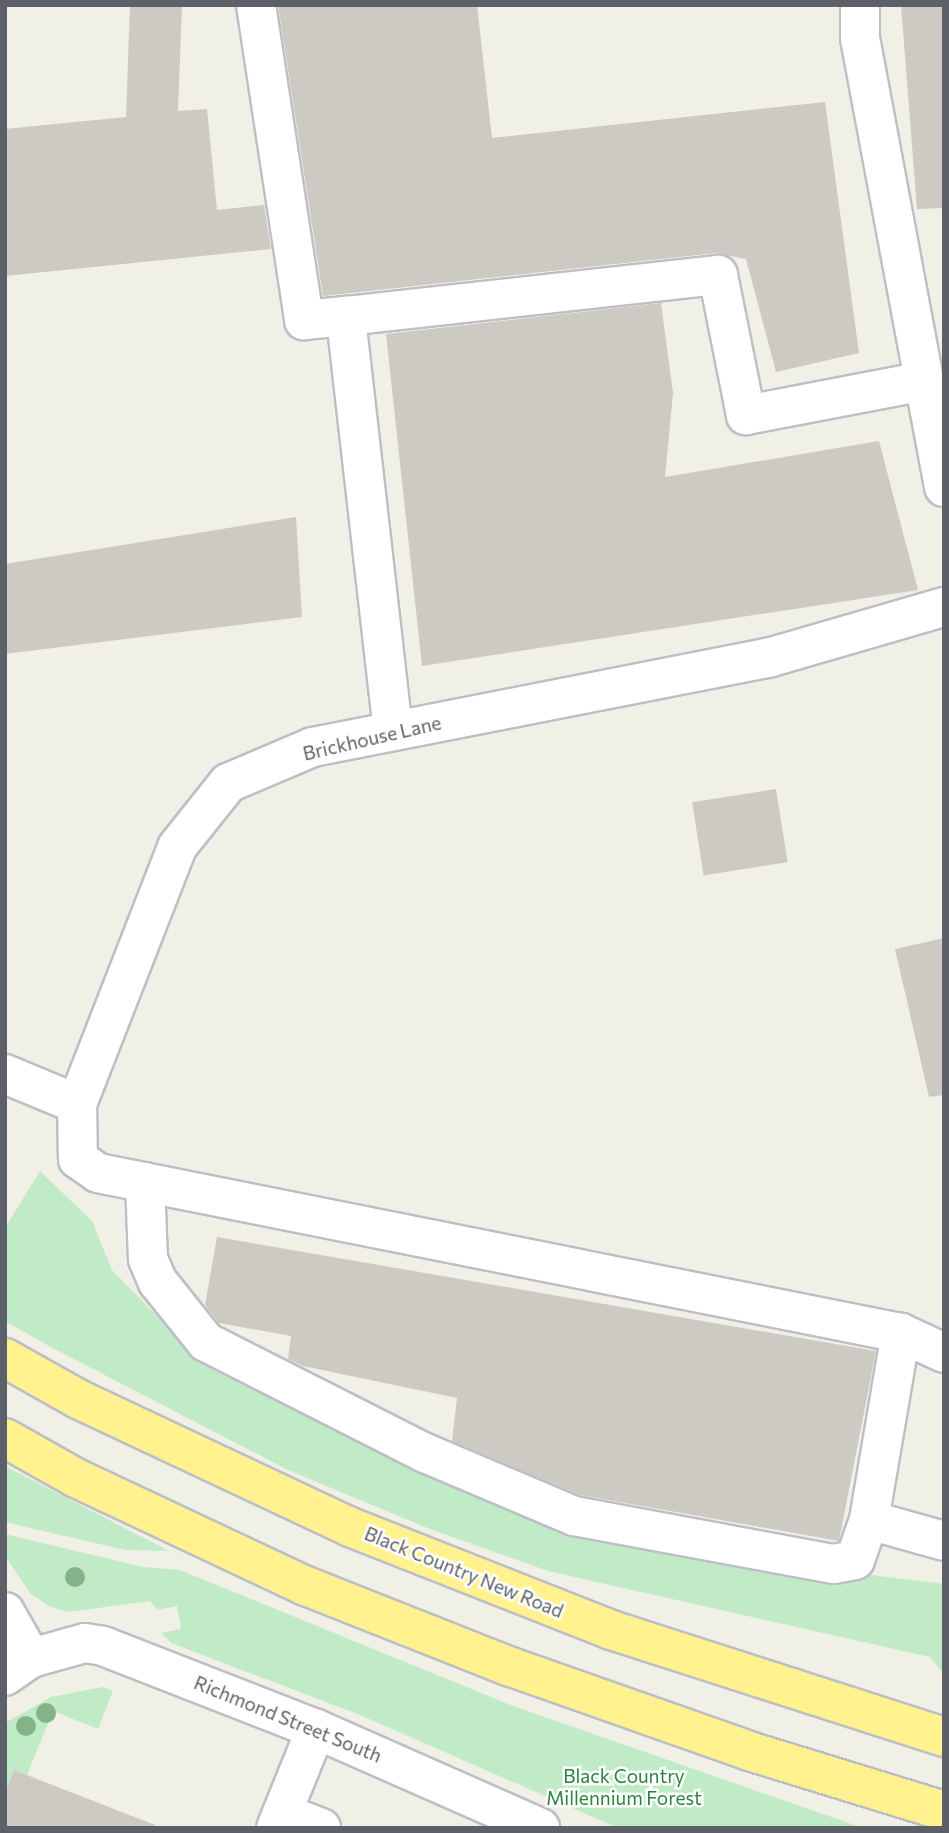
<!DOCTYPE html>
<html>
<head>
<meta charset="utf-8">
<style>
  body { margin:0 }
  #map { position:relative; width:949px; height:1833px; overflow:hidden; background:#f1f0e6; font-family:Commissioner,sans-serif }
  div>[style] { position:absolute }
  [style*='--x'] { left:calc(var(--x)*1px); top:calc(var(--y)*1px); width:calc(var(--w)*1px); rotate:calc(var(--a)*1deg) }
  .green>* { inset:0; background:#c0ebc6 }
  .building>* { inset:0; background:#cccac3; transform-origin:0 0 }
  .roads { filter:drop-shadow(2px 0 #bdbfc6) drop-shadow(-2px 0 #bdbfc6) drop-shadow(0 2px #bdbfc6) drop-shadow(0 -2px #bdbfc6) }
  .minor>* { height:38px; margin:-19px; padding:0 19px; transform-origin:19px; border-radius:19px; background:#fff }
  .highway>* { height:38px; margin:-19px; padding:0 19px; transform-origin:19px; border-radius:19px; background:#fff28f }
  .trees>* { width:20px; height:20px; margin:-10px; border-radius:50%; background:#84b388 }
  span { translate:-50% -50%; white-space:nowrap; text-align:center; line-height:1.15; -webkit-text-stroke:5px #fff; paint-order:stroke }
  .street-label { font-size:19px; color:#5d6068 }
  .park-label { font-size:19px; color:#2a813b }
  .frame { position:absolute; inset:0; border:7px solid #5d6068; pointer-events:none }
</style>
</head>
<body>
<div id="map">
  <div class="green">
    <i style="clip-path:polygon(40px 1171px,92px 1221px,112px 1270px,204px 1364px,545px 1521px,661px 1549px,944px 1584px,944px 1674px,930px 1657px,548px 1571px,430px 1529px,288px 1470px,47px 1345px,5px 1321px,5px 1228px)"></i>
    <i style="clip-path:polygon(5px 1466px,169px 1551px,125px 1550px,5px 1522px)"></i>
    <i style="clip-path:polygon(5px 1534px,143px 1567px,180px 1570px,513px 1706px,863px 1828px,618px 1828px,360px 1715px,171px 1643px,161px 1633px,181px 1629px,177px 1606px,158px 1610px,150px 1601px,68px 1612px,49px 1606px,30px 1593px,5px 1556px)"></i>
    <i style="clip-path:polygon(103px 1687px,113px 1691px,98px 1729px,53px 1711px,27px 1775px,14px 1770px,5px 1793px,5px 1723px,51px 1697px)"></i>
  </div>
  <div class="building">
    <i style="clip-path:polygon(130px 5px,182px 5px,178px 111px,207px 109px,217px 210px,264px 205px,271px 249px,5px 276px,5px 129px,126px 117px)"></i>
    <i style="clip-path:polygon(278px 5px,477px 5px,492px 138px,825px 102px,859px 353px,776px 372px,746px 259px,716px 253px,323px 296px)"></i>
    <i style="clip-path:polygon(901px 5px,944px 5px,944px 208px,917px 209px)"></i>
    <i style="clip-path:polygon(661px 303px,673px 393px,665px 477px,879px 441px,918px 590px,422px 666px,386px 334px)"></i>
    <i style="clip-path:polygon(296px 517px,302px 617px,5px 654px,5px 564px)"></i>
    <i style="left:776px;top:789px;width:74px;height:85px;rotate:81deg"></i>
    <i style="clip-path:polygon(944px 938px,944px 1095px,929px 1097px,895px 949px)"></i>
    <i style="clip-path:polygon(217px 1237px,876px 1351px,839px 1541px,580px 1495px,452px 1441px,457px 1398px,303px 1366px,288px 1359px,291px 1336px,219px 1323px,205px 1305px)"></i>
    <i style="clip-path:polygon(14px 1770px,155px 1825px,155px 1828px,5px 1828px,5px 1793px)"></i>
  </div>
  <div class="roads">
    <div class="minor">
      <i style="--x:256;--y:5;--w:319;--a:81.3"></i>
      <i style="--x:304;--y:320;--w:42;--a:-5.4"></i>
      <i style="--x:860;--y:5;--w:33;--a:90"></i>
      <i style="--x:860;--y:38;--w:457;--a:79.4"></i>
      <i style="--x:393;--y:731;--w:418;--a:-96.5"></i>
      <i style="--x:346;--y:316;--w:374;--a:-6.3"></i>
      <i style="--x:718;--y:275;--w:143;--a:78.7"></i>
      <i style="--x:746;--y:415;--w:181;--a:-10.8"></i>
      <i style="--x:5;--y:1074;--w:78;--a:22.6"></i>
      <i style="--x:77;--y:1104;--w:276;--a:-68.7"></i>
      <i style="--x:177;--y:847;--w:82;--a:-51.4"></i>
      <i style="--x:228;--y:783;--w:92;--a:-23"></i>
      <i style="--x:313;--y:747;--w:464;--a:-11.1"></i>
      <i style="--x:768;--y:658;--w:183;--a:-16.2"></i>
      <i style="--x:77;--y:1104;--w:55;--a:89"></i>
      <i style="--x:78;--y:1159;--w:24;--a:35"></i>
      <i style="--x:98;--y:1173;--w:819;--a:11.27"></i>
      <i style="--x:901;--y:1333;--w:47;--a:24.9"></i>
      <i style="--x:145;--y:1182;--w:77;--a:87.8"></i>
      <i style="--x:148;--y:1259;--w:25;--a:67"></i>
      <i style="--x:158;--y:1282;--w:77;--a:51.3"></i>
      <i style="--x:206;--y:1342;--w:246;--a:26.9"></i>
      <i style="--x:425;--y:1453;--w:162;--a:22.9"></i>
      <i style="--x:574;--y:1516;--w:264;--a:10.5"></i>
      <i style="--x:834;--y:1564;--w:21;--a:-11"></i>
      <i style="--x:855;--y:1560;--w:42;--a:-70.7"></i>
      <i style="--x:869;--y:1520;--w:190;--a:-80.3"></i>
      <i style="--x:869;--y:1520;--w:78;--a:15.6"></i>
      <i style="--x:5;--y:1612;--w:53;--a:60.5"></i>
      <i style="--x:5;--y:1676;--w:32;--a:-35"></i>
      <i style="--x:31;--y:1658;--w:56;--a:-15.5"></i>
      <i style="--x:85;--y:1643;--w:18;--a:9"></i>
      <i style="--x:103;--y:1646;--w:229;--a:21.3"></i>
      <i style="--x:316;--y:1729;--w:245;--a:23.8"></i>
      <i style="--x:282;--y:1813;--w:42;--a:21"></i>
      <i style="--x:276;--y:1828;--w:107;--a:-68"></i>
    </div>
    <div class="highway">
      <i style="--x:5;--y:1358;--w:84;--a:29.3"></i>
      <i style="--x:78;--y:1399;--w:301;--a:25.2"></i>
      <i style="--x:350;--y:1527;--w:281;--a:21.5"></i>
      <i style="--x:611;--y:1630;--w:350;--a:17.8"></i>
      <i style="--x:5;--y:1438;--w:81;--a:29.4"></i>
      <i style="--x:76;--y:1478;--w:254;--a:25.2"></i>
      <i style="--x:306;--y:1586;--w:220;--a:21.6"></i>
      <i style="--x:511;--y:1667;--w:252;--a:19.4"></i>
      <i style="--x:749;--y:1751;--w:204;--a:17.1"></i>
    </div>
  </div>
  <div class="trees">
    <i style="left:75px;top:1577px"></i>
    <i style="left:46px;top:1713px"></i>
    <i style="left:26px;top:1726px"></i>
  </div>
  <div class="street-label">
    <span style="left:372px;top:738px;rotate:-13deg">Brickhouse Lane</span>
    <span style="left:464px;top:1572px;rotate:22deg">Black Country New Road</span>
    <span style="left:288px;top:1719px;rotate:22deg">Richmond Street South</span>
  </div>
  <div class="park-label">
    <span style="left:624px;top:1787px">Black Country<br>Millennium Forest</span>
  </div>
  <div class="frame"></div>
</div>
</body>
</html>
